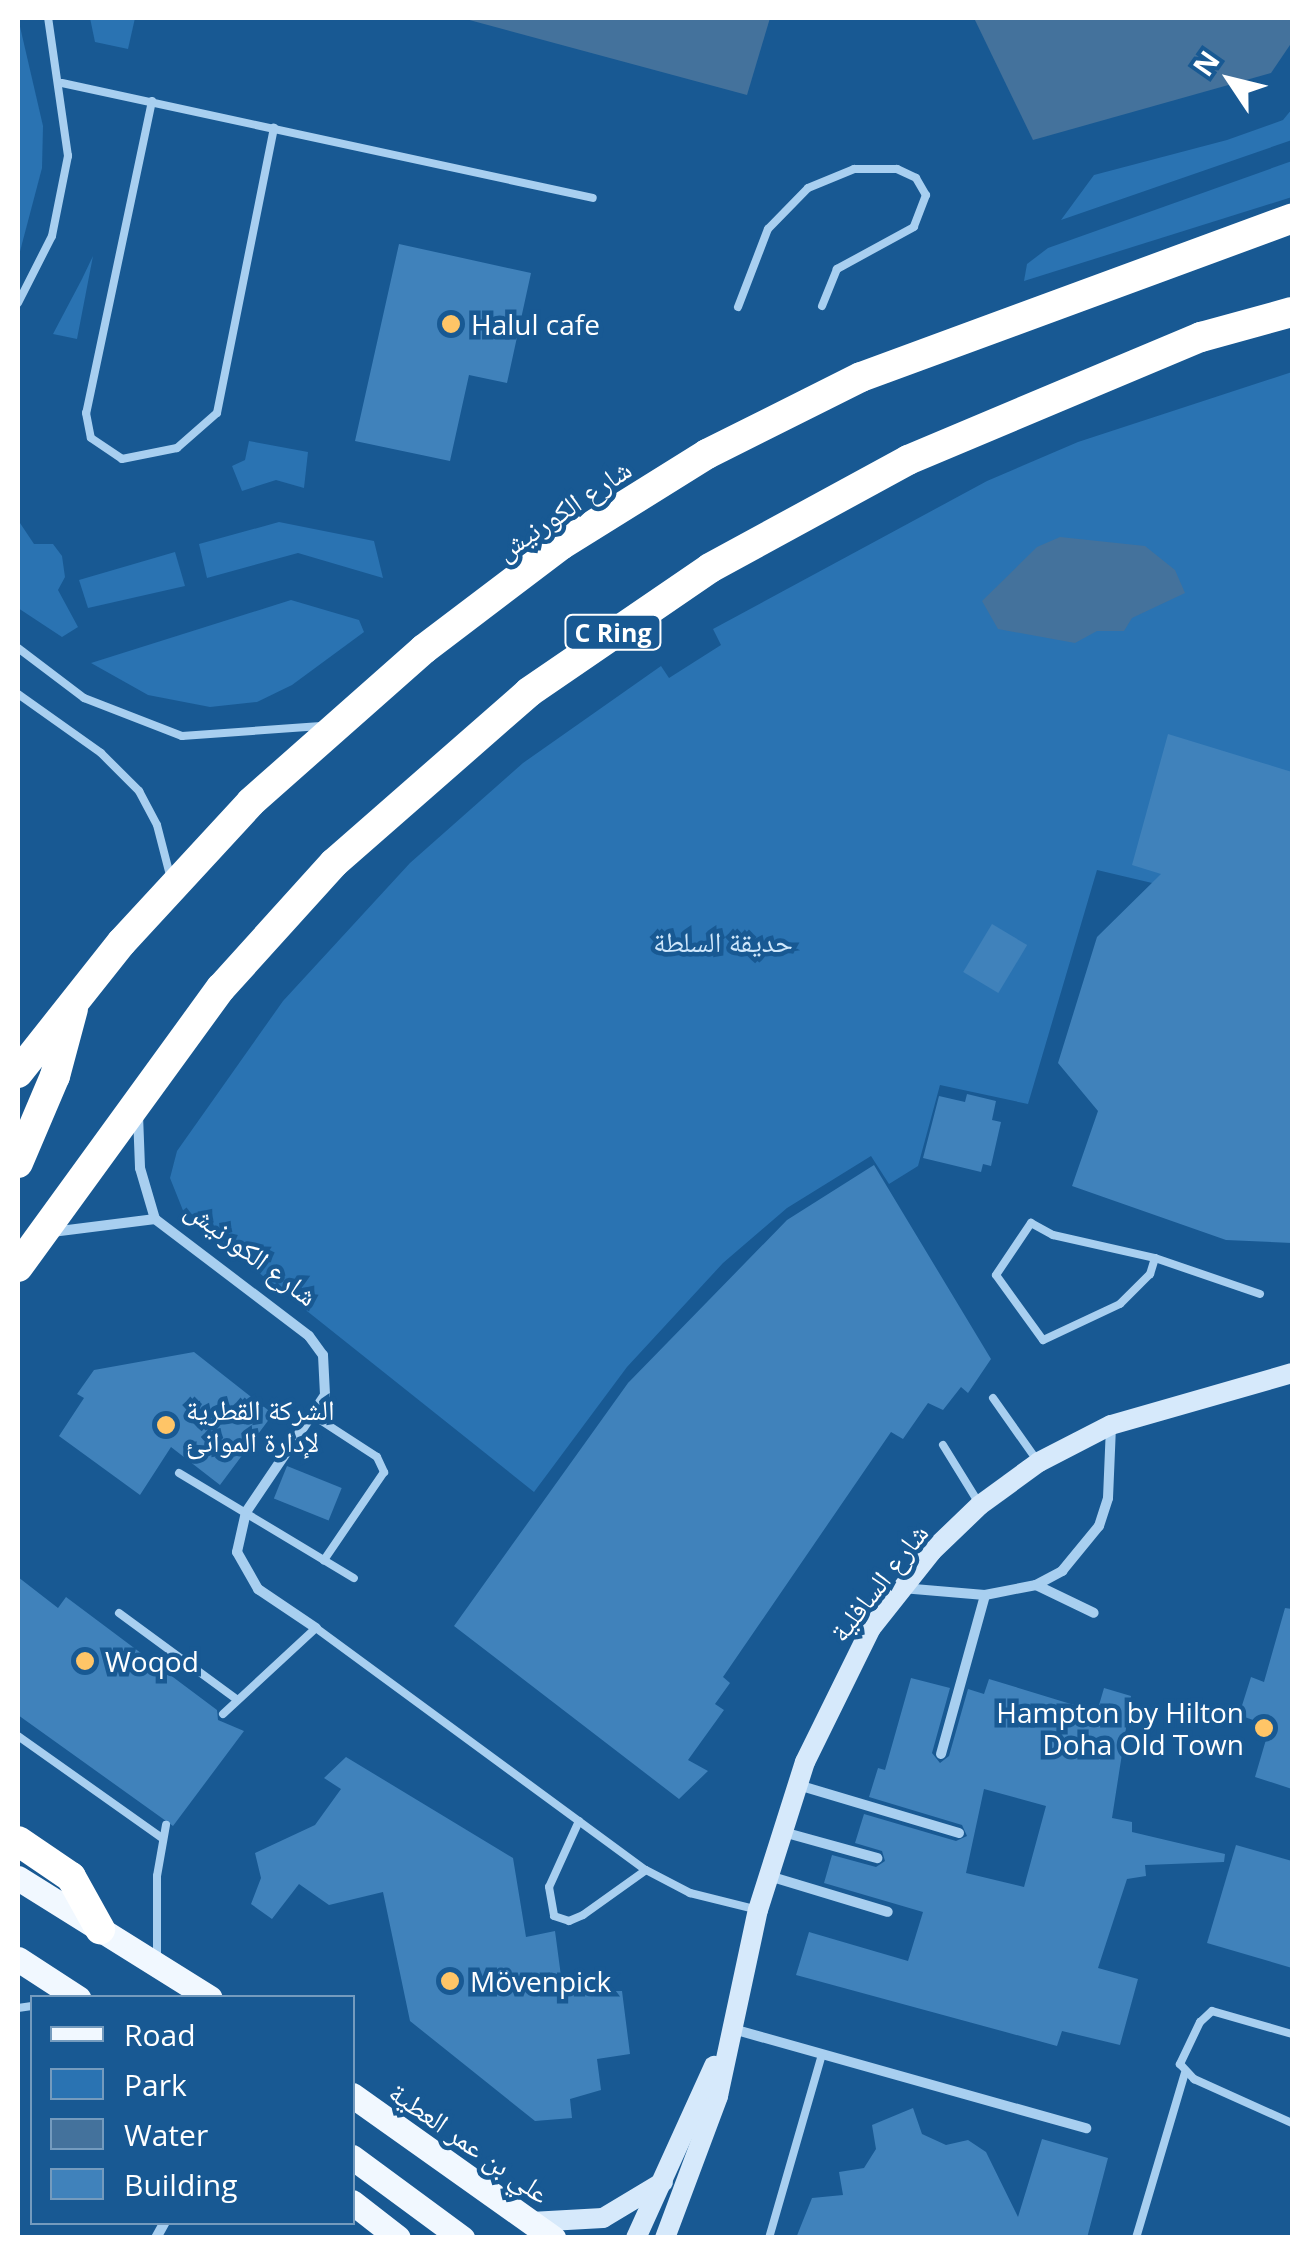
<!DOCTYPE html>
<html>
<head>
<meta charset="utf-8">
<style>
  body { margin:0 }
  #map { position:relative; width:1310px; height:2255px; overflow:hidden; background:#185993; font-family:"Open Sans","Noto Naskh Arabic",sans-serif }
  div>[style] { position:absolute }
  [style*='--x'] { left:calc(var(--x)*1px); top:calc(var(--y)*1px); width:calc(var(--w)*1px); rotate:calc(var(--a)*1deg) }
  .green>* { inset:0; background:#2a73b2 }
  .water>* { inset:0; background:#44729c }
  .building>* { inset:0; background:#4082bb; transform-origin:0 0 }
  .lane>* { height:8px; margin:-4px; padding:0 4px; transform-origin:4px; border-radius:4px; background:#a8cff0 }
  .street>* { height:10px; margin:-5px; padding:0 5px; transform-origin:5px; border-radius:5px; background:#a8cff0 }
  .secondary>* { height:20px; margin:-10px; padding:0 10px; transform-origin:10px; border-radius:10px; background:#d6e9fb }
  .primary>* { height:25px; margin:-12.5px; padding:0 12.5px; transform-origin:12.5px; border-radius:12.5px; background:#f1f8ff }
  .highway>* { height:30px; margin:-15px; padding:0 15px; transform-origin:15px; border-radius:15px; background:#fff }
  .dots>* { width:28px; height:28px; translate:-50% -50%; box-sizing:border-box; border:5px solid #185993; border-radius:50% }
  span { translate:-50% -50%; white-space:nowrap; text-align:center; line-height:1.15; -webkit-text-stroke:9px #185993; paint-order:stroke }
  .shield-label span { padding:2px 8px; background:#185993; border:2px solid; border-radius:8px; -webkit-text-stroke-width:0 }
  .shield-label { font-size:25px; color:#fff; font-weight:700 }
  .poi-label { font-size:28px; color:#fff }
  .left { translate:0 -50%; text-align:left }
  .right { translate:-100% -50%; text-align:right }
  .street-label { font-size:28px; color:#fff }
  .park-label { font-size:28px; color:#cfe7fb }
  .frame { position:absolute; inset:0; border:20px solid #fff; pointer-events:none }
  .legend { position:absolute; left:30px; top:1995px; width:325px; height:230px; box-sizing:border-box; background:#185993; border:2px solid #749bbe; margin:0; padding:12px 18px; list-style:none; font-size:30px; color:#fff }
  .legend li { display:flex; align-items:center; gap:20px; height:50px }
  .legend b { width:50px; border:2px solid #749bbe }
  .north { position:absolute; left:1180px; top:30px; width:100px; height:100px; -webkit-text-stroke:8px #185993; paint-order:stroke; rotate:305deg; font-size:28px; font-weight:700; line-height:40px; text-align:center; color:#fff }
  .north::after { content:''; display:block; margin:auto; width:35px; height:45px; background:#fff; clip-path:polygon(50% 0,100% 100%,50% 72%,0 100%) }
</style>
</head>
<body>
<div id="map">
  <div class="green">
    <i style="clip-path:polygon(18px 18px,43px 126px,42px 168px,18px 259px)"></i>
    <i style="clip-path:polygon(90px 18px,135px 18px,128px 49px,95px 42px)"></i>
    <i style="clip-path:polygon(1292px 109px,1292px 140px,1061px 220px,1094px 175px,1227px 140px,1283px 120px)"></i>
    <i style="clip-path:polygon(1292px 161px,1292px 197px,1024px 281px,1027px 264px,1048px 248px)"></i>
    <i style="clip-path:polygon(93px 256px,77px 339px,53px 334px,82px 279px)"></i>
    <i style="clip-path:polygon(1292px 372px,1292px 916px,1097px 870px,1028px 1104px,940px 1085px,918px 1166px,889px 1184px,871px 1156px,787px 1208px,723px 1263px,627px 1367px,534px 1492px,184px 1213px,170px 1178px,177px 1151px,283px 1001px,410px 863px,523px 763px,661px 666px,669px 678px,721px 645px,713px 629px,987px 481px,1078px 442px)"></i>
    <i style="clip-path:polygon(249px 441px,308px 452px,304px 488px,276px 480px,242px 491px,232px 466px,245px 460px)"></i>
    <i style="clip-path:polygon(18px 520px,34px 544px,53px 544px,62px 556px,65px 577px,58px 590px,78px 627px,62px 637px,18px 608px)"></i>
    <i style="clip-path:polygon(279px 522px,374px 541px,383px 578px,298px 553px,207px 578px,199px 544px)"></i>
    <i style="clip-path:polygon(175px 552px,185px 586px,88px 608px,79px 580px)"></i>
    <i style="clip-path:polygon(291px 600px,359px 620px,364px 632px,292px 685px,257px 702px,210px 707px,148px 695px,91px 663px)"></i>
  </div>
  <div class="water">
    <i style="clip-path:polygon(462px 18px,770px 18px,747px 95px)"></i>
    <i style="clip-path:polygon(974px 18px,1292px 18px,1292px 42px,1271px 73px,1033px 140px)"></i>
    <i style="clip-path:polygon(1060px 537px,1145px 546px,1175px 570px,1185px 593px,1132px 618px,1124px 631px,1097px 631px,1075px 643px,998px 629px,982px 601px,1037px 547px)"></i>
  </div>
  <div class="building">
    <i style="clip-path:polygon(399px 244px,531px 273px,507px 383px,469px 375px,450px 461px,355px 441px)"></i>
    <i style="clip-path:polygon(1168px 734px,1292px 772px,1292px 1243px,1226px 1240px,1072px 1186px,1098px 1111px,1058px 1063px,1097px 937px,1161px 874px,1132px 865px)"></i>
    <i style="left:992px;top:924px;width:41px;height:56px;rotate:31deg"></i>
    <i style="clip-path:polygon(967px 1094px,996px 1101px,992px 1120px,1001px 1122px,991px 1166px,983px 1164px,981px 1172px,923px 1158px,939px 1096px,965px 1102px)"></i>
    <i style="clip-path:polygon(874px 1165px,991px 1359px,968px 1393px,961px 1387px,943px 1410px,928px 1403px,903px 1439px,891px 1432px,723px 1677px,730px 1683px,715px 1704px,724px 1710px,688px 1760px,708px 1771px,679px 1799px,454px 1626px,628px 1383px,787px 1220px)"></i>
    <i style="clip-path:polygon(194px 1352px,273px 1414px,220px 1485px,171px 1447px,140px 1495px,59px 1436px,84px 1398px,77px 1394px,94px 1370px)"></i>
    <i style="left:287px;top:1466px;width:59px;height:35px;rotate:22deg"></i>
    <i style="clip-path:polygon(18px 1577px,58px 1608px,66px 1597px,217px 1710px,218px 1720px,244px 1731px,173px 1826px,18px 1715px)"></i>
    <i style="clip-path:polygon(1285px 1608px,1292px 1609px,1292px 1789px,1255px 1777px,1270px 1726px,1239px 1715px,1251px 1677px,1264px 1682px)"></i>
    <i style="clip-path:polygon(evenodd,911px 1678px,950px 1688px,932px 1753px,940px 1763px,949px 1756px,968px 1689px,984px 1694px,989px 1679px,1097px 1712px,1104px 1688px,1131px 1696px,1112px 1818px,1132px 1822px,1132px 1832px,1225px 1854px,1224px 1862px,1145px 1865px,1146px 1876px,1127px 1879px,1098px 1968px,1138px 1979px,1120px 2045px,1062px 2031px,1057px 2046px,796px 1975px,809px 1932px,908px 1961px,923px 1912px,824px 1883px,832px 1855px,876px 1867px,885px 1861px,882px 1851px,855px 1843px,864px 1814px,956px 1841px,967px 1836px,962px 1825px,869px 1797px,878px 1768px,885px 1770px,911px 1678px,984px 1789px,1046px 1806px,1024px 1887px,966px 1873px,984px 1789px)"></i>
    <i style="clip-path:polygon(346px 1757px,513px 1858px,526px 1937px,555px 1931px,563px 1991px,622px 1991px,630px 2054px,597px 2059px,601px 2090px,570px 2099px,572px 2118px,535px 2121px,410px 2021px,383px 1892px,329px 1905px,299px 1884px,272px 1919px,251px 1904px,261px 1878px,255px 1853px,315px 1825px,341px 1789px,324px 1778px)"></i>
    <i style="clip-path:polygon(1236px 1845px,1292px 1861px,1292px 1968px,1207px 1943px)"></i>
    <i style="clip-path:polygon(913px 2108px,922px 2134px,946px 2145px,968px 2140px,986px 2152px,1018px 2217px,1042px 2139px,1108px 2158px,1087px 2238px,796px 2238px,812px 2198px,843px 2195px,839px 2172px,864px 2168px,876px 2149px,872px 2125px)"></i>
  </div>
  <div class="lane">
    <i style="--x:62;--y:83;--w:543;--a:12.22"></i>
    <i style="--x:152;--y:101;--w:319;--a:101.9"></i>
    <i style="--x:86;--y:413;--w:25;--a:79"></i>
    <i style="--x:91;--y:438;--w:37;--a:34"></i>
    <i style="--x:122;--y:459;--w:56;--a:-11.3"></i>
    <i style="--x:177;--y:448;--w:53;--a:-41.2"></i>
    <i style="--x:217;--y:413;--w:291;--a:-78.7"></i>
    <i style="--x:18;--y:303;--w:75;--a:-63.1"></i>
    <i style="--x:52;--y:236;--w:82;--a:-78.7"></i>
    <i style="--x:68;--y:156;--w:139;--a:-98.2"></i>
    <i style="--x:738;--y:307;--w:84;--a:-69"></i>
    <i style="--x:768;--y:229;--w:57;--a:-45.7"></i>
    <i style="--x:808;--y:188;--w:50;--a:-22.4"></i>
    <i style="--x:854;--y:169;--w:43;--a:0"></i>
    <i style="--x:897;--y:169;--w:21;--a:25"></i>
    <i style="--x:916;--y:178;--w:20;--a:60"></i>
    <i style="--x:926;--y:195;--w:34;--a:111"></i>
    <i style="--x:914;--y:227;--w:88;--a:151.4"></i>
    <i style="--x:837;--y:269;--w:40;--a:112"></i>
    <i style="--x:18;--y:648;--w:83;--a:37.1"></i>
    <i style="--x:84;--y:698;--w:105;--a:21.2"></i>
    <i style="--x:182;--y:736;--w:139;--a:-4.1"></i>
    <i style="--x:18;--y:694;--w:102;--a:35.4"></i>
    <i style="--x:101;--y:753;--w:54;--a:45"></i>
    <i style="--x:139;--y:791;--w:38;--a:62"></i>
    <i style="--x:157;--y:825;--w:56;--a:75.5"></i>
    <i style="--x:1155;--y:1258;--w:17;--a:107"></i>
    <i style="--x:1150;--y:1274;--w:42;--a:135"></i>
    <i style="--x:1120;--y:1304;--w:85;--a:154.9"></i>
    <i style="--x:1043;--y:1340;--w:80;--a:-125.9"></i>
    <i style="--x:996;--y:1275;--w:63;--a:-56.1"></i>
    <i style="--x:1031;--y:1223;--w:25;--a:29"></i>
    <i style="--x:1053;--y:1235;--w:105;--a:12.7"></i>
    <i style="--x:1155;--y:1258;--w:111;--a:18.9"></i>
    <i style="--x:993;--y:1398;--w:75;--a:54.8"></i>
    <i style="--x:314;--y:1416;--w:75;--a:33.1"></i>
    <i style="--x:377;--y:1457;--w:17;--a:65"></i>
    <i style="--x:384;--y:1472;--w:107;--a:124.3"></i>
    <i style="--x:943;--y:1445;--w:70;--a:58.3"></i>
    <i style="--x:179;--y:1473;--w:204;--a:31"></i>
    <i style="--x:119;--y:1613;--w:145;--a:36.3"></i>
    <i style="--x:223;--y:1714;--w:127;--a:-42.8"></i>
    <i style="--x:316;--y:1628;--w:409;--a:36.3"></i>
    <i style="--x:646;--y:1870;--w:50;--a:27.6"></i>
    <i style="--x:690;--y:1893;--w:70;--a:14"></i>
    <i style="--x:18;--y:1736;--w:176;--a:35.3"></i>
    <i style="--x:579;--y:1821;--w:72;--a:114.4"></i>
    <i style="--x:549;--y:1887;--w:29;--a:80"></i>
    <i style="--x:554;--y:1916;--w:16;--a:18"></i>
    <i style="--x:569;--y:1921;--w:15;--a:-23"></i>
    <i style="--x:583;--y:1915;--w:77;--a:-35.5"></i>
    <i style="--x:157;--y:1959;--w:83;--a:-90"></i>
    <i style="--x:157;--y:1876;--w:52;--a:-80"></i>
    <i style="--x:18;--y:2008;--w:14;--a:-8"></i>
    <i style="--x:1292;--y:2034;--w:83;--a:-164"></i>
    <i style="--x:1212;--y:2011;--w:16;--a:137"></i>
    <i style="--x:1200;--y:2022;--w:47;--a:115.5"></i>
    <i style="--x:1180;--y:2064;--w:21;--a:47"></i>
    <i style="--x:1194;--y:2079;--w:107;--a:24.2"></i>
    <i style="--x:769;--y:2238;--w:191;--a:-73.9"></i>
    <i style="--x:1136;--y:2238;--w:172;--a:-73.5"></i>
  </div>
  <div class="street">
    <i style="--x:138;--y:1115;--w:53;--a:87.8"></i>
    <i style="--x:140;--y:1168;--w:53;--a:73.6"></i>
    <i style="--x:155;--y:1219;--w:193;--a:37.2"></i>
    <i style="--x:309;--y:1336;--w:24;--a:54"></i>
    <i style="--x:323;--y:1355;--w:40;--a:87.1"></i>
    <i style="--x:325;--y:1395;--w:141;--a:124"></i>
    <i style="--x:246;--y:1512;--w:41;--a:102.7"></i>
    <i style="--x:237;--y:1552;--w:43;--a:60.4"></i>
    <i style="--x:258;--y:1589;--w:70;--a:33.9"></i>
    <i style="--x:52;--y:1232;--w:104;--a:-7.2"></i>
    <i style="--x:1036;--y:1585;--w:64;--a:25.8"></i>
    <i style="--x:902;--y:1588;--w:83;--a:4.8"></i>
    <i style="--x:985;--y:1595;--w:52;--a:-11.1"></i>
    <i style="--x:1036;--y:1585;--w:30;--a:-28"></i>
    <i style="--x:1062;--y:1571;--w:58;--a:-50.6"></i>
    <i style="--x:1099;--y:1526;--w:29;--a:-72"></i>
    <i style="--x:1108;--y:1498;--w:73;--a:-87.6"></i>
    <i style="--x:941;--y:1754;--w:165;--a:-74.5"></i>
    <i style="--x:798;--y:1785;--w:168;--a:16.6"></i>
    <i style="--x:783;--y:1832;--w:98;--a:15.5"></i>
    <i style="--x:769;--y:1876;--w:124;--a:16.8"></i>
    <i style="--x:733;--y:2029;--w:367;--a:15.7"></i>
    <i style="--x:156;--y:2238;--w:18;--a:-61"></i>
  </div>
  <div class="secondary">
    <i style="--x:531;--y:2222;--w:72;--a:-3.2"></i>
    <i style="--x:603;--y:2218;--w:70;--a:-31"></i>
    <i style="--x:636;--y:2238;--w:189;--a:-65.6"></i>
    <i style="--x:665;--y:2238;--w:152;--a:-69.5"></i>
    <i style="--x:718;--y:2096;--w:190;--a:-77.9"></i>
    <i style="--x:758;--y:1910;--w:155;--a:-72.4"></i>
    <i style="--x:805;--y:1762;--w:149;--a:-63.8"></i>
    <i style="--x:871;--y:1628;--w:98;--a:-51.6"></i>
    <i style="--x:932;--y:1551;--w:66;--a:-43.8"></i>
    <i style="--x:980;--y:1505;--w:73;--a:-36.1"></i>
    <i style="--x:1039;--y:1462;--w:81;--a:-27.2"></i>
    <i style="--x:1111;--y:1425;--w:188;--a:-16"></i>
  </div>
  <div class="primary">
    <i style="--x:18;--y:1878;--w:226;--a:32"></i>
    <i style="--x:18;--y:1959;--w:72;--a:33"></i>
    <i style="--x:352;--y:2095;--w:247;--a:35.4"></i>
    <i style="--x:352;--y:2157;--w:137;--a:36.4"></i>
    <i style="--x:352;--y:2202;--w:58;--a:38"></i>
  </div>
  <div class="highway">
    <i style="--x:18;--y:1073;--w:167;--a:-51.6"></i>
    <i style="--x:122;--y:942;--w:190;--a:-47.3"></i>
    <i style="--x:251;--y:802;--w:231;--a:-41.5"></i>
    <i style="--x:424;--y:649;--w:172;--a:-37.2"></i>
    <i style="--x:561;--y:545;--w:172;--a:-31.9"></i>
    <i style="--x:707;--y:454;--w:172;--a:-26.6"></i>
    <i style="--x:861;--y:377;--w:459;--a:-20.2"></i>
    <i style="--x:18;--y:1163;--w:95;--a:-67"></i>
    <i style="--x:55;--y:1076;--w:69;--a:-75"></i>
    <i style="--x:18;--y:1267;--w:345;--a:-54"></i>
    <i style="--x:221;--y:988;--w:169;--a:-47.9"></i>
    <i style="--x:334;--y:863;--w:259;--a:-41.2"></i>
    <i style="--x:529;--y:692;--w:219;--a:-34.4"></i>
    <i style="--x:710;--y:568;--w:226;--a:-28.6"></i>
    <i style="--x:908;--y:460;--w:318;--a:-22.8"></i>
    <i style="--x:1201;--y:337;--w:94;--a:-15.4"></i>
    <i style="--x:18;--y:1841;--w:64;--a:34.2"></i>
    <i style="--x:71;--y:1877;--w:60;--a:60.9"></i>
  </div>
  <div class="dots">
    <i style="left:451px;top:324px;background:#ffc567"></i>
    <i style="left:166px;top:1425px;background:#ffc567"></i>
    <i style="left:85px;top:1661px;background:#ffc567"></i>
    <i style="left:1264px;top:1728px;background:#ffc567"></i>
    <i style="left:450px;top:1981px;background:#ffc567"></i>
  </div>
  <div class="shield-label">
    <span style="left:613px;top:632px">C Ring</span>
  </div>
  <div class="poi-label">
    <span class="left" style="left:471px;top:324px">Halul cafe</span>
    <span class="left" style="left:186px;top:1425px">الشركة القطرية<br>لإدارة الموانئ</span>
    <span class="left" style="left:105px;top:1661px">Woqod</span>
    <span class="right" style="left:1244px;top:1728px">Hampton by Hilton<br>Doha Old Town</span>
    <span class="left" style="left:470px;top:1981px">Mövenpick</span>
  </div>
  <div class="street-label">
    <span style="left:563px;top:509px;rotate:-34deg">شارع الكورنيش</span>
    <span style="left:252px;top:1252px;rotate:37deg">شارع الكورنيش</span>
    <span style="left:878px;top:1582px;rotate:-52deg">شارع السافلية</span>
    <span style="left:470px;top:2142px;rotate:35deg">علي بن عمر العطية</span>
  </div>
  <div class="park-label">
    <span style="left:723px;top:941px">حديقة السلطة</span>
  </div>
  <div class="frame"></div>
  <ul class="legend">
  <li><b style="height:12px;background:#f1f8ff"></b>Road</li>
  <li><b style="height:28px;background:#2a73b2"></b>Park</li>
  <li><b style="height:28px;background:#44729c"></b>Water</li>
  <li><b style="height:28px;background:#4082bb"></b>Building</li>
  </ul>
  <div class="north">N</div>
</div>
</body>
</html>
